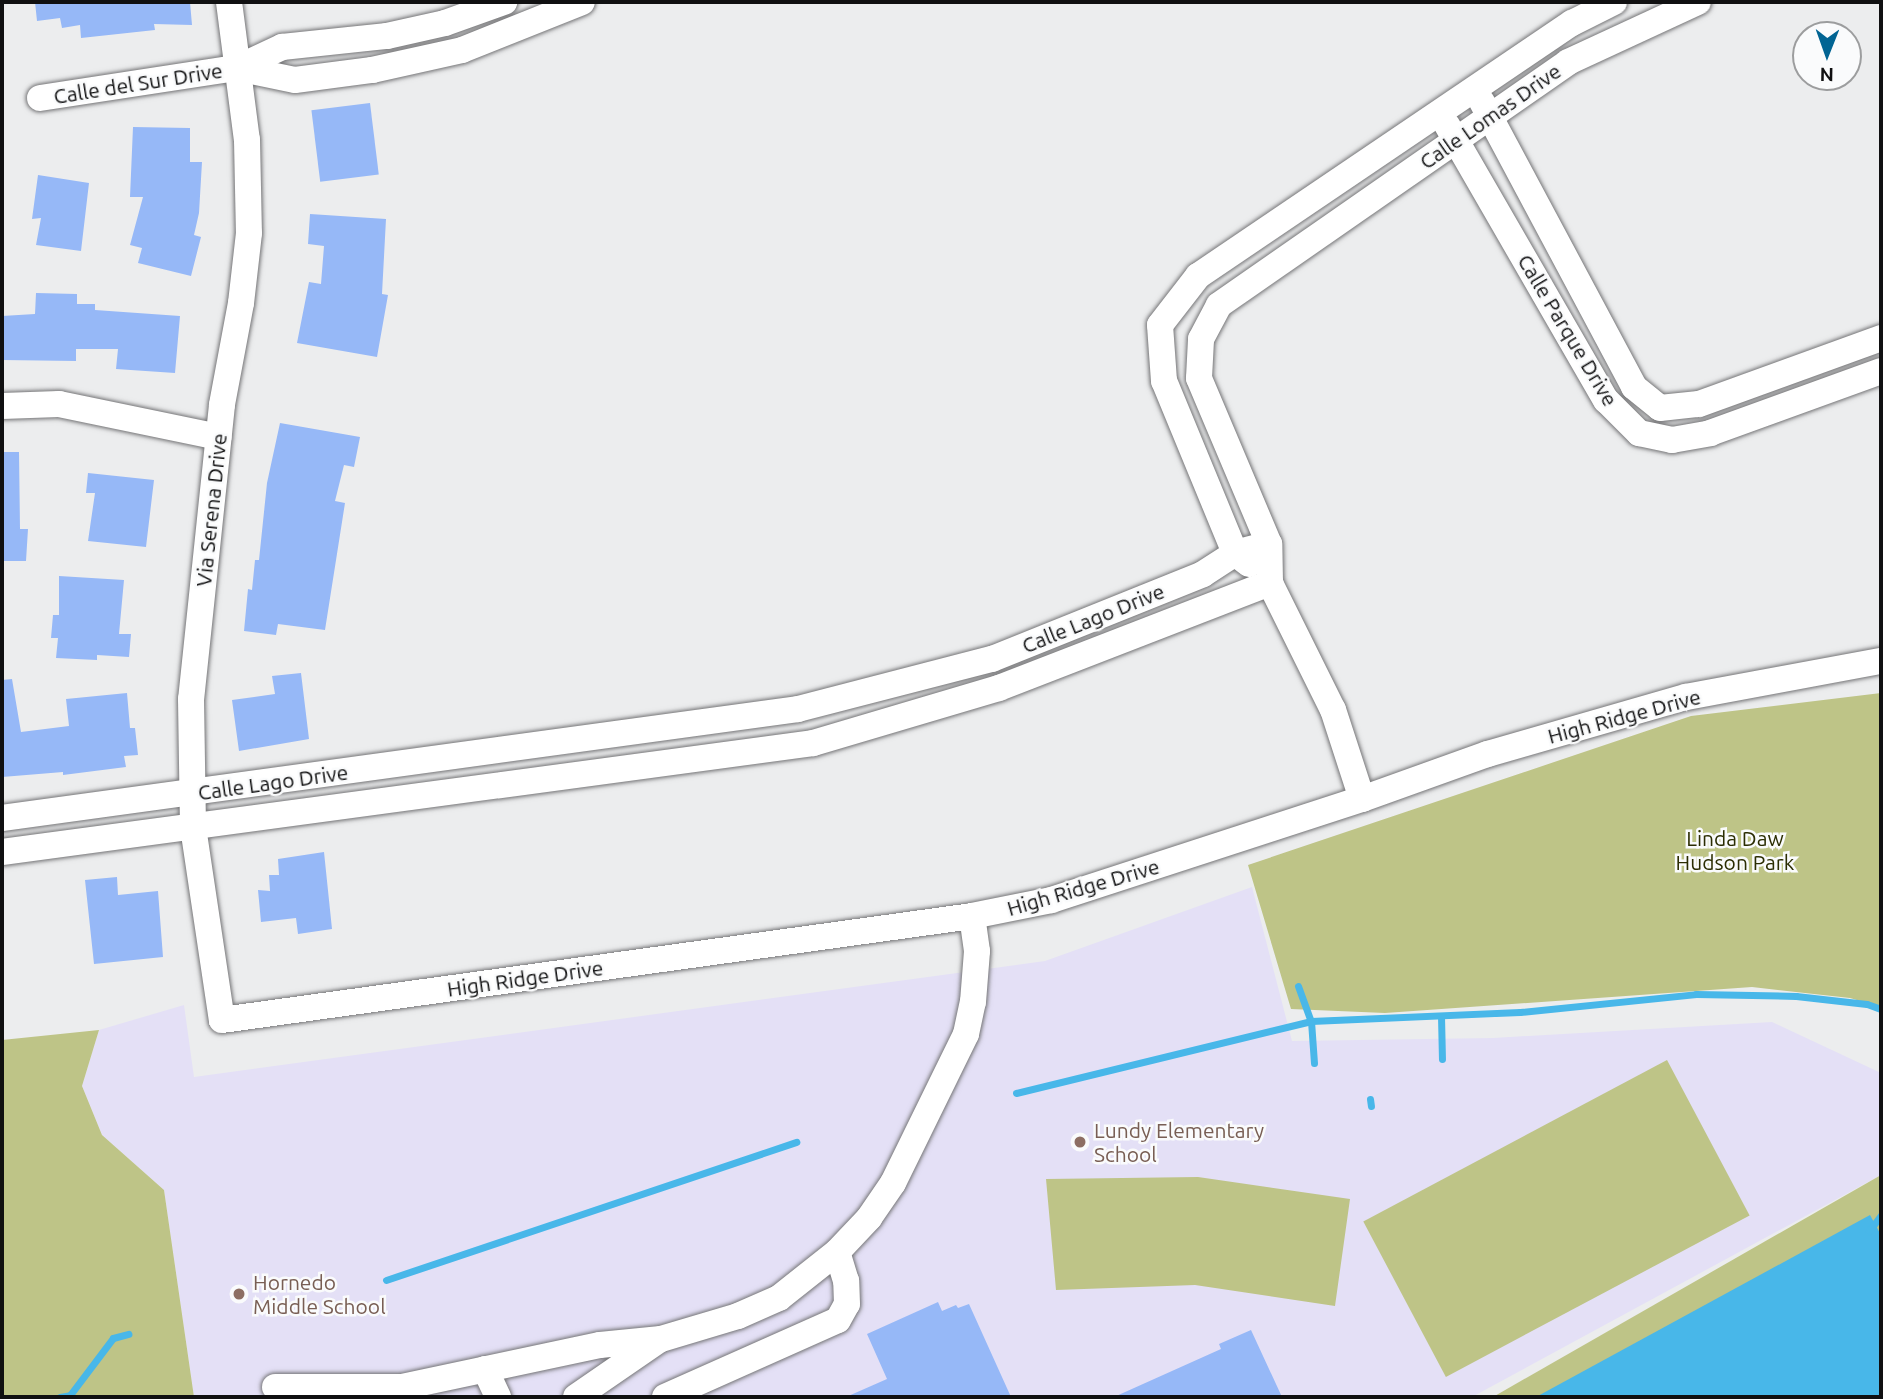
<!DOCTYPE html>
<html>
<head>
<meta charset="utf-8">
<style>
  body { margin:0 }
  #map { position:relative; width:1883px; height:1399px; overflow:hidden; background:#ecedee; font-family:Ubuntu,sans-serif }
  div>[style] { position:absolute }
  .education>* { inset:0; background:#e4e0f6 }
  .green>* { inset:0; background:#bec487; transform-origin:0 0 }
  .water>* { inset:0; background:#48b7e9 }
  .stream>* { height:7px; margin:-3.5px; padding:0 3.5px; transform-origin:3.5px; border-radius:3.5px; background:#48b7e9 }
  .building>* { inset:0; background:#96b8f7; transform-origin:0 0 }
  .roads { filter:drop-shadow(0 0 2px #757577) drop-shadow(0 0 2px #757577) }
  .minor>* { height:26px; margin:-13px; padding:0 13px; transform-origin:13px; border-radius:13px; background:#fff }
  .dots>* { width:19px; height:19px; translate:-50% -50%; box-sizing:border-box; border:4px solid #fafbfc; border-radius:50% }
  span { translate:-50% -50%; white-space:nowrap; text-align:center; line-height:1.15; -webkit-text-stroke:5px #fafbfc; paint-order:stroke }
  .street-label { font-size:21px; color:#101011 }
  .park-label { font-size:21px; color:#2b2d02 }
  .education-label { font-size:21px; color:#785e54 }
  .left { translate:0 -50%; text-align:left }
  .frame { position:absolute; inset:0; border:4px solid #101011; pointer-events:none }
  .north { position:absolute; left:1792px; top:21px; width:70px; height:70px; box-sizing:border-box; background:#fafbfc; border:2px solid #9c9d9e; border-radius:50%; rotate:181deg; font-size:19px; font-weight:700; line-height:28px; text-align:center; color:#101011 }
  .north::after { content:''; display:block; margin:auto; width:24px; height:32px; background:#016493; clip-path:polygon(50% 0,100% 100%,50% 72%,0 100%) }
</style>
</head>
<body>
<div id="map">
  <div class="education">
    <i style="clip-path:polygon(1252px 887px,1292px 1041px,1493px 1038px,1772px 1022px,1881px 1073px,1881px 1175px,1472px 1397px,194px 1397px,164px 1190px,102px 1135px,82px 1086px,99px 1030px,184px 1005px,194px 1077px,1045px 961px)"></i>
  </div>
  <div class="green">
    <i style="clip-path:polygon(1881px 693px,1881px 1007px,1850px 998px,1752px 987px,1385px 1013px,1291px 1009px,1248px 865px,1691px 716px)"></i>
    <i style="clip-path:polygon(99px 1030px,82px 1086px,102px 1135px,164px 1190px,194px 1397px,2px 1397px,2px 1040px)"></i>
    <i style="left:1667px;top:1060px;width:176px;height:344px;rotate:62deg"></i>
    <i style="clip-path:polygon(1881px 1175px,1881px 1397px,1493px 1397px)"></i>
    <i style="clip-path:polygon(1198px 1177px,1350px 1199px,1335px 1306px,1195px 1285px,1056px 1290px,1046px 1179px)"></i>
  </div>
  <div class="water">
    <i style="clip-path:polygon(1870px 1215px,1881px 1235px,1880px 1397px,1536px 1397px)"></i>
  </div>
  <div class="stream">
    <i style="left:1298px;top:986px;width:37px;rotate:70deg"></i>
    <i style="left:1311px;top:1021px;width:42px;rotate:85.9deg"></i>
    <i style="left:1441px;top:1016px;width:43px;rotate:88.7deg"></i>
    <i style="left:1016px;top:1093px;width:304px;rotate:-13.7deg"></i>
    <i style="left:1311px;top:1021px;width:209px;rotate:-2.5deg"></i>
    <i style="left:1520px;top:1012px;width:177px;rotate:-5.8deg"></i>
    <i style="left:1696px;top:994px;width:100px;rotate:1.1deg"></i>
    <i style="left:1796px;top:996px;width:71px;rotate:6.4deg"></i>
    <i style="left:1867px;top:1004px;width:15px;rotate:20deg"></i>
    <i style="left:1370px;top:1099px;width:7px;rotate:82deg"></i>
    <i style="left:1869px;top:1231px;width:20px;rotate:-53deg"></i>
    <i style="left:386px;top:1280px;width:433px;rotate:-18.6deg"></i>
    <i style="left:60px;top:1397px;width:10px;rotate:-11deg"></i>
    <i style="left:70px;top:1395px;width:71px;rotate:-53deg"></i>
    <i style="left:113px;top:1338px;width:16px;rotate:-15deg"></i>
  </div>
  <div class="building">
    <i style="clip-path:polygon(35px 2px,190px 2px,192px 25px,154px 24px,155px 30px,81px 38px,80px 25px,62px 28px,60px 18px,37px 21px)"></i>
    <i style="left:370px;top:103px;width:72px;height:59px;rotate:83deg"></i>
    <i style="clip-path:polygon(133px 127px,190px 128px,190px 162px,202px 162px,199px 213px,194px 235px,201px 237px,191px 276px,138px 263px,142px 248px,130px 245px,143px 197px,130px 197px)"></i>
    <i style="clip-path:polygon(38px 175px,89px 183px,81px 251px,36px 245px,41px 218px,32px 219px)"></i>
    <i style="clip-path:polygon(310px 214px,386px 219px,382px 294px,388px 295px,377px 357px,297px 343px,309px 282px,321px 284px,324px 246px,308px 244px)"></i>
    <i style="clip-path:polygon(36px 293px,77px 294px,77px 304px,95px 304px,95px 310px,180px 316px,175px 373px,116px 369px,118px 349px,76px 349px,76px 361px,2px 360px,2px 316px,35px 314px)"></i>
    <i style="clip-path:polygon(280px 423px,360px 437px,354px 467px,344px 465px,335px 501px,345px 503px,325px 630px,278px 624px,276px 635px,244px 631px,248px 589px,252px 590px,255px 560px,259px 560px,267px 483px)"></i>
    <i style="clip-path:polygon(2px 452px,19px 452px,20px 529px,28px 529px,26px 561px,4px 561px)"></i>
    <i style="clip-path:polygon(88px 473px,154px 480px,146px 547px,88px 541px,95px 493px,86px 493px)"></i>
    <i style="clip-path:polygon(59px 576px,124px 580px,119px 634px,131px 634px,129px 657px,97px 655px,97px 660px,56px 658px,58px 638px,51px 638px,53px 615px,59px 615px)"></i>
    <i style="clip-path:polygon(301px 673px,309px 739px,239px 751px,232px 700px,275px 694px,272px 676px)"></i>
    <i style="clip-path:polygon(12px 679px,21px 732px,69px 726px,66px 699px,127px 693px,130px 728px,135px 728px,138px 755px,124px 756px,126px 767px,63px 775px,63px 772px,2px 777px,2px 680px)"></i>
    <i style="clip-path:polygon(324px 852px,332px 929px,298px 934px,296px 918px,261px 922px,258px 890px,270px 891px,269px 875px,279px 875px,278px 859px)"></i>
    <i style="clip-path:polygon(117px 877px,118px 895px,158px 891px,163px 957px,94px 964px,85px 880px)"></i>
    <i style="clip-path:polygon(938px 1302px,942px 1311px,956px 1305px,958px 1308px,969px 1304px,1011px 1397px,846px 1397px,887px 1379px,867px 1334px)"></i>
    <i style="clip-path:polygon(1251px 1330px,1282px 1397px,1114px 1397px,1221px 1349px,1219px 1344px)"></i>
  </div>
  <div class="roads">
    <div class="minor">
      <i style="left:229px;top:2px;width:139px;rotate:82.6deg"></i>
      <i style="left:247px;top:140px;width:93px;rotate:88.8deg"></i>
      <i style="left:249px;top:233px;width:70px;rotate:96.5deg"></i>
      <i style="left:241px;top:303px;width:104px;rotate:100.6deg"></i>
      <i style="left:222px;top:405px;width:296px;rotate:96deg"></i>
      <i style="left:191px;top:699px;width:128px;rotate:89.1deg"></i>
      <i style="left:193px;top:827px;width:195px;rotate:81.5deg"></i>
      <i style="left:222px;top:1020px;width:757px;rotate:-7.89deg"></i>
      <i style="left:972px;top:916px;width:81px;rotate:-11.4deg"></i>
      <i style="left:1051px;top:900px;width:327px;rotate:-18deg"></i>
      <i style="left:1362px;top:799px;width:134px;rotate:-19.7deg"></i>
      <i style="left:1488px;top:754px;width:206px;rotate:-16.1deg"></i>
      <i style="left:1686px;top:697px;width:198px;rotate:-10.5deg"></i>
      <i style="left:237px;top:68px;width:59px;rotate:11.7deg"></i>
      <i style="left:295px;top:80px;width:78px;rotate:-7.4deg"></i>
      <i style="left:372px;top:70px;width:92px;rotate:-12.5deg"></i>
      <i style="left:462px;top:50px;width:129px;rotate:-21.8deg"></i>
      <i style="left:40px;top:98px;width:199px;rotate:-8.7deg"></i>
      <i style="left:237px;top:68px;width:50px;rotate:-25deg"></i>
      <i style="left:282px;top:47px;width:106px;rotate:-6deg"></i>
      <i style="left:387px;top:36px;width:59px;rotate:-12.6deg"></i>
      <i style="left:445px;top:23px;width:63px;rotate:-19.6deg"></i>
      <i style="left:1482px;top:102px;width:323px;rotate:61.9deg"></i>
      <i style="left:1634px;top:387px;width:33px;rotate:39deg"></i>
      <i style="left:1660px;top:408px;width:39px;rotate:-6deg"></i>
      <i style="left:1699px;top:404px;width:194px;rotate:-19.9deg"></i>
      <i style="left:1447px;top:125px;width:318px;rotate:60deg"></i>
      <i style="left:1606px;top:400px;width:47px;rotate:45deg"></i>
      <i style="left:1639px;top:433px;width:34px;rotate:12deg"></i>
      <i style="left:1672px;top:440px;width:39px;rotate:-10deg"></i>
      <i style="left:1710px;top:433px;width:182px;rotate:-19.9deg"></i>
      <i style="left:2px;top:406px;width:57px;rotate:-2deg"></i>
      <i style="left:59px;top:404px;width:163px;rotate:11.7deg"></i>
      <i style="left:1249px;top:564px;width:18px;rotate:-142deg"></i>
      <i style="left:1235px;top:553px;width:186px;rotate:-112.4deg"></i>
      <i style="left:1164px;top:381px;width:56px;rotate:-94.1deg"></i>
      <i style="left:1160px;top:325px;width:62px;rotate:-52.2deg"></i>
      <i style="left:1198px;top:276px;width:452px;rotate:-34.1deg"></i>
      <i style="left:1572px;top:23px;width:47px;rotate:-26.6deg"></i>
      <i style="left:1362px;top:799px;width:94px;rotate:-108deg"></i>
      <i style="left:1333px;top:710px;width:142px;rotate:-116.4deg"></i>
      <i style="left:1270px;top:583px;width:39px;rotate:-91deg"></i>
      <i style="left:1269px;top:544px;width:180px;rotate:-112.9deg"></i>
      <i style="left:1199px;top:378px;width:39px;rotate:-87deg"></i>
      <i style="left:1201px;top:339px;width:38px;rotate:-62deg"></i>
      <i style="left:1219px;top:305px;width:425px;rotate:-34.8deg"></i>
      <i style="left:1568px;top:62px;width:143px;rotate:-24.8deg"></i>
      <i style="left:2px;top:818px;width:803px;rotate:-7.8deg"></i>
      <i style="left:798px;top:709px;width:200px;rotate:-14.5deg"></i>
      <i style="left:992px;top:659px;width:227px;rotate:-21.9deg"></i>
      <i style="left:1203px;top:574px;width:38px;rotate:-33deg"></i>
      <i style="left:1235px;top:553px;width:35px;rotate:-15deg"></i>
      <i style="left:2px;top:852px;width:818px;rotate:-7.65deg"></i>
      <i style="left:813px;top:743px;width:194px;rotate:-16.5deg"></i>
      <i style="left:999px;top:688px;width:291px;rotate:-21.2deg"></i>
      <i style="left:485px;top:1369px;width:31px;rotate:65deg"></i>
      <i style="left:275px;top:1387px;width:127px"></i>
      <i style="left:402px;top:1387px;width:202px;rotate:-12deg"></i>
      <i style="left:600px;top:1345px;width:61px;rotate:-5.6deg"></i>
      <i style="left:661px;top:1339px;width:80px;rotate:-16.6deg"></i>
      <i style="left:738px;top:1316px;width:45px;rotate:-23.7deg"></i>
      <i style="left:779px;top:1298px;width:74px;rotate:-38.4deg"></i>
      <i style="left:837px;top:1252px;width:47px;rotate:-46.7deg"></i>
      <i style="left:869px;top:1218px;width:42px;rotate:-55.6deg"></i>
      <i style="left:893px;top:1183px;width:166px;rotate:-63.9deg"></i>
      <i style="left:966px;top:1034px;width:33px;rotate:-78deg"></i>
      <i style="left:973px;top:1002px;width:51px;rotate:-85.5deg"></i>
      <i style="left:977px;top:951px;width:35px;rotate:-98deg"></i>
      <i style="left:576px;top:1397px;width:101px;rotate:-34.5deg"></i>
      <i style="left:665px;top:1397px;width:189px;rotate:-24deg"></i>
      <i style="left:838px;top:1320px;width:18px;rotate:-61deg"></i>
      <i style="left:847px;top:1304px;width:23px;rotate:-92deg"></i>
      <i style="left:846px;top:1281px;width:30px;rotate:-107deg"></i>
    </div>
  </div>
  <div class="dots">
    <i style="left:1080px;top:1142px;background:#8d6e63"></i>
    <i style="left:239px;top:1294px;background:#8d6e63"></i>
  </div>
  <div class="street-label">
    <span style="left:138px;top:83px;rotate:-9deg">Calle del Sur Drive</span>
    <span style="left:1490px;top:116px;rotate:-35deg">Calle Lomas Drive</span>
    <span style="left:1568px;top:330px;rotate:59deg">Calle Parque Drive</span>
    <span style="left:211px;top:510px;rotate:-84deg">Via Serena Drive</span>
    <span style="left:1093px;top:618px;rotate:-22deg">Calle Lago Drive</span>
    <span style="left:1624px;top:716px;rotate:-15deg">High Ridge Drive</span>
    <span style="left:273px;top:782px;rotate:-8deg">Calle Lago Drive</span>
    <span style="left:1083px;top:887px;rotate:-16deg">High Ridge Drive</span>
    <span style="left:525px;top:978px;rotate:-8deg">High Ridge Drive</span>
  </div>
  <div class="park-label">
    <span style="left:1735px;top:850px">Linda Daw<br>Hudson Park</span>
  </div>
  <div class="education-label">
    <span class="left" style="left:1094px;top:1142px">Lundy Elementary<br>School</span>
    <span class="left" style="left:253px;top:1294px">Hornedo<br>Middle School</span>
  </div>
  <div class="frame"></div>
  <div class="north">N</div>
</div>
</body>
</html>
